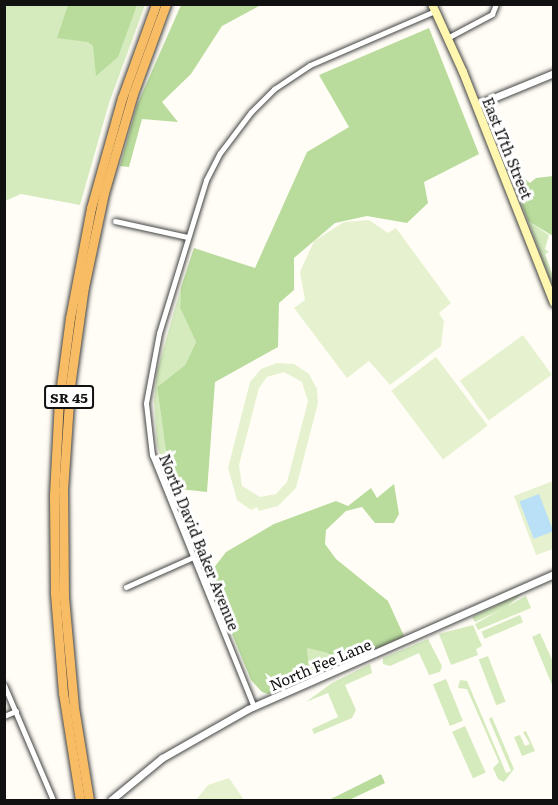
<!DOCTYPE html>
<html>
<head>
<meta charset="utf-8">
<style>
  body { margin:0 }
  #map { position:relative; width:558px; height:805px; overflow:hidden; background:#fffdf5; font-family:Literata,serif }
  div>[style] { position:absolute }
  .green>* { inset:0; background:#d5ebbd; transform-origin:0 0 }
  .forest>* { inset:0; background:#b9dc9c }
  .pitch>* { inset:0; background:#e6f2cf; transform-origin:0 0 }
  .water>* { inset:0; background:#b9e0f7; transform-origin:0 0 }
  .roads { filter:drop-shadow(0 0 2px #444) drop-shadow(0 0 2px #444) }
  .minor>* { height:5px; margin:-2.5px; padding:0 2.5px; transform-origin:2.5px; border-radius:2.5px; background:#fff }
  .tertiary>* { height:7px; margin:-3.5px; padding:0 3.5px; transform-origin:3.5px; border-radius:3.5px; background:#fff }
  .secondary>* { height:8px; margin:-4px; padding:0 4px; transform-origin:4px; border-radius:4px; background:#fff6b0 }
  .trunk>* { height:9px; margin:-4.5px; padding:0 4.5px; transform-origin:4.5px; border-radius:4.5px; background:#f7bc64 }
  span { translate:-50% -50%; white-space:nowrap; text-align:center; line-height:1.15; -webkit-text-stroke:6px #fff; paint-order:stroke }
  .shield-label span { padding:2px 4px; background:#fff; border:2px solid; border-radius:4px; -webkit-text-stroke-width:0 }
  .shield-label { font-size:14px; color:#111; font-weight:700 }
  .street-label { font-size:15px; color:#111 }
  .frame { position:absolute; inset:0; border:6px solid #111; pointer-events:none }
</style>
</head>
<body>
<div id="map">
  <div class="green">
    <i style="clip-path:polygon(5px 5px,145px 5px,109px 103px,80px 205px,21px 194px,5px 201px)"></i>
    <i style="clip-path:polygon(528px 221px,549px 235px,545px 249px,549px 252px,545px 254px,553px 276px,553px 288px)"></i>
    <i style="clip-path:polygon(181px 287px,180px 308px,196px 342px,185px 365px,157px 387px,171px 488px,157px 445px,154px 401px,157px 371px)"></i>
    <i style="clip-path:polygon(524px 592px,507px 607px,475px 622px,472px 617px)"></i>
    <i style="clip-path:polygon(526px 596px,531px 608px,478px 630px,475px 624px)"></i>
    <i style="left:520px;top:615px;width:8px;height:42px;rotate:67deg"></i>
    <i style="clip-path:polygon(473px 625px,482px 646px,476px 649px,478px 655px,451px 665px,439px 634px)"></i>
    <i style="clip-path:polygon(540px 633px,553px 662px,553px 687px,532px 637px)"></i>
    <i style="clip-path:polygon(428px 639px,442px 666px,440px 672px,429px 675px,419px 653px,390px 666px,383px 664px,383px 658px)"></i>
    <i style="clip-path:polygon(307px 648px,327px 653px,339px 664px,310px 677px)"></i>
    <i style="left:488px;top:656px;width:49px;height:10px;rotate:69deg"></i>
    <i style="clip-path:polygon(370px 664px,372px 673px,345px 685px,356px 710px,352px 718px,314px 734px,312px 729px,338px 717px,328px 693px,306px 702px,332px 683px)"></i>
    <i style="left:446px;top:679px;width:45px;height:14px;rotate:68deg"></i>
    <i style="clip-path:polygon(460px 680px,467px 681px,506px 773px,511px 771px,489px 719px,492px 717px,514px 769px,504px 782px,498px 779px,493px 768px,499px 762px,467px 689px,458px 688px)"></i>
    <i style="left:465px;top:726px;width:51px;height:14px;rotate:66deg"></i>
    <i style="clip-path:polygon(526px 731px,535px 751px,522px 756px,514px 737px,520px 735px,525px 746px,530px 744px,523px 732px)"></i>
  </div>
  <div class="forest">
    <i style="clip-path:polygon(68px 5px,137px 5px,118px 57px,96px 76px,93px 46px,88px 42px,57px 38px)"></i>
    <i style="clip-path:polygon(181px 5px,261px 5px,222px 26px,191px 74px,162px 102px,178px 122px,142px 119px,129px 167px,120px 166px,137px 105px)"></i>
    <i style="clip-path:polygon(429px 28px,479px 154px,424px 182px,428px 203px,407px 223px,367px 216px,335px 223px,294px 258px,294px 290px,279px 303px,278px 347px,215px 382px,207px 492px,171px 488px,157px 387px,185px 365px,196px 342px,180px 308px,181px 287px,194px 248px,255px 268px,307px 152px,349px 127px,319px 75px)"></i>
    <i style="clip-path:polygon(515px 171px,530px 183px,536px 178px,553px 176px,553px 236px,528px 221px,511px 176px)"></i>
    <i style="clip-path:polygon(394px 484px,399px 514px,394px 523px,375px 523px,362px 507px,346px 511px,326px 530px,325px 544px,336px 559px,388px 601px,404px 636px,339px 666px,339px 661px,327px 653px,307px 648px,310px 677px,268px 694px,262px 692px,251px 680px,206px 571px,213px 569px,226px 552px,274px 524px,336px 501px,348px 506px,371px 488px,377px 498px)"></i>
    <i style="clip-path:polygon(381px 774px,385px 783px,349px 800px,329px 800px)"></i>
  </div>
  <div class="pitch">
    <i style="clip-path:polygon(369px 220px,388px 233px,396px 228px,451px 303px,439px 313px,444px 321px,441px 346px,390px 385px,369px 361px,347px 378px,294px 308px,305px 300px,300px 272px,314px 241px,344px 222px)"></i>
    <i style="left:523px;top:335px;width:49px;height:78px;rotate:54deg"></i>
    <i style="left:436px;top:357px;width:86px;height:56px;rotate:53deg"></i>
    <i style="clip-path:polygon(evenodd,277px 363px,294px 364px,309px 374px,317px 389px,318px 403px,296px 488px,278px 506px,259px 511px,257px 507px,251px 510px,237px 500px,228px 468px,250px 382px,261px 369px,277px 363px,284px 372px,302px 382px,308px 401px,287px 482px,276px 494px,260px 497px,242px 486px,239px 465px,259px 388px,267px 377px,284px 372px)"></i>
    <i style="clip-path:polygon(553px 481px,553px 549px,536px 555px,514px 496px)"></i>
    <i style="clip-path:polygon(229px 778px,244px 800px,196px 800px,208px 785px)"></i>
  </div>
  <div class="water">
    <i style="left:539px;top:494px;width:40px;height:21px;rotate:69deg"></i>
  </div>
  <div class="roads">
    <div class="minor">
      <i style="left:449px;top:37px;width:49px;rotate:-28.1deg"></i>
      <i style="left:492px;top:14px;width:11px;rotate:-68deg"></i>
      <i style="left:115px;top:221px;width:74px;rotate:12.5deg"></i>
      <i style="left:126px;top:587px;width:73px;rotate:-24.1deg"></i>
      <i style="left:4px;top:685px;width:125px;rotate:66.9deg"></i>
      <i style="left:254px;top:707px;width:272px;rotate:-112deg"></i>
      <i style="left:152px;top:455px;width:52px;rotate:-96.6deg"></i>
      <i style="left:146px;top:403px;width:71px;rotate:-79.5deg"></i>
      <i style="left:159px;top:333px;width:160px;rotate:-72.9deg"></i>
      <i style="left:206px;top:180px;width:30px;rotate:-63deg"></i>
      <i style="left:220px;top:153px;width:51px;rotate:-52.9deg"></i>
      <i style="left:251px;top:112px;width:33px;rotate:-45deg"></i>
      <i style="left:274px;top:89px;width:43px;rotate:-33.7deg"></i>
      <i style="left:310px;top:65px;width:136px;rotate:-23.4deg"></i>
      <i style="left:4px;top:716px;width:13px;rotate:-23deg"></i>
    </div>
    <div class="tertiary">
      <i style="left:476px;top:105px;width:84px;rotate:-22.3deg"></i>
      <i style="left:111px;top:800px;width:66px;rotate:-39.5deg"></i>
      <i style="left:162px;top:758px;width:99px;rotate:-29.7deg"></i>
      <i style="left:248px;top:709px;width:334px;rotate:-23.8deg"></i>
    </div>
    <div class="secondary">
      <i style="left:432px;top:4px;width:75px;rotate:65.5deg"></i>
      <i style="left:463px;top:72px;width:248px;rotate:68.5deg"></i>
    </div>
    <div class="trunk">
      <i style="left:80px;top:800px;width:108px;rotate:-99deg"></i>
      <i style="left:63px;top:693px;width:100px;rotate:-94.6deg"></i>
      <i style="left:55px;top:593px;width:98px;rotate:-90.6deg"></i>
      <i style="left:54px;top:495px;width:94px;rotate:-87deg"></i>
      <i style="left:59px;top:401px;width:84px;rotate:-82.5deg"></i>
      <i style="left:70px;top:318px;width:112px;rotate:-79.2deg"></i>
      <i style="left:91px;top:208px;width:114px;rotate:-74.3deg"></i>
      <i style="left:122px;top:98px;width:100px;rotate:-70.1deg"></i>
      <i style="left:89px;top:800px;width:94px;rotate:-99.2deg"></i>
      <i style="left:74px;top:707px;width:109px;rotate:-95.2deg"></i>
      <i style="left:64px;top:598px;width:108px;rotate:-90.5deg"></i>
      <i style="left:63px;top:490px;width:104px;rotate:-86.1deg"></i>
      <i style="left:70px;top:386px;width:100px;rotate:-82deg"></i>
      <i style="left:84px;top:287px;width:96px;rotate:-78deg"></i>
      <i style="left:104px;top:193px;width:103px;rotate:-73.7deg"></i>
      <i style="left:133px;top:94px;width:96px;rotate:-69.9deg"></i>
    </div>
  </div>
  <div class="shield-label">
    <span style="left:69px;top:397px">SR 45</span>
  </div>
  <div class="street-label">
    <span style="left:508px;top:148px;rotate:68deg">East 17th Street</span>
    <span style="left:200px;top:542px;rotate:68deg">North David Baker Avenue</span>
    <span style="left:320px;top:664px;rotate:-23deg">North Fee Lane</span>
  </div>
  <div class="frame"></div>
</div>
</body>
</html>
